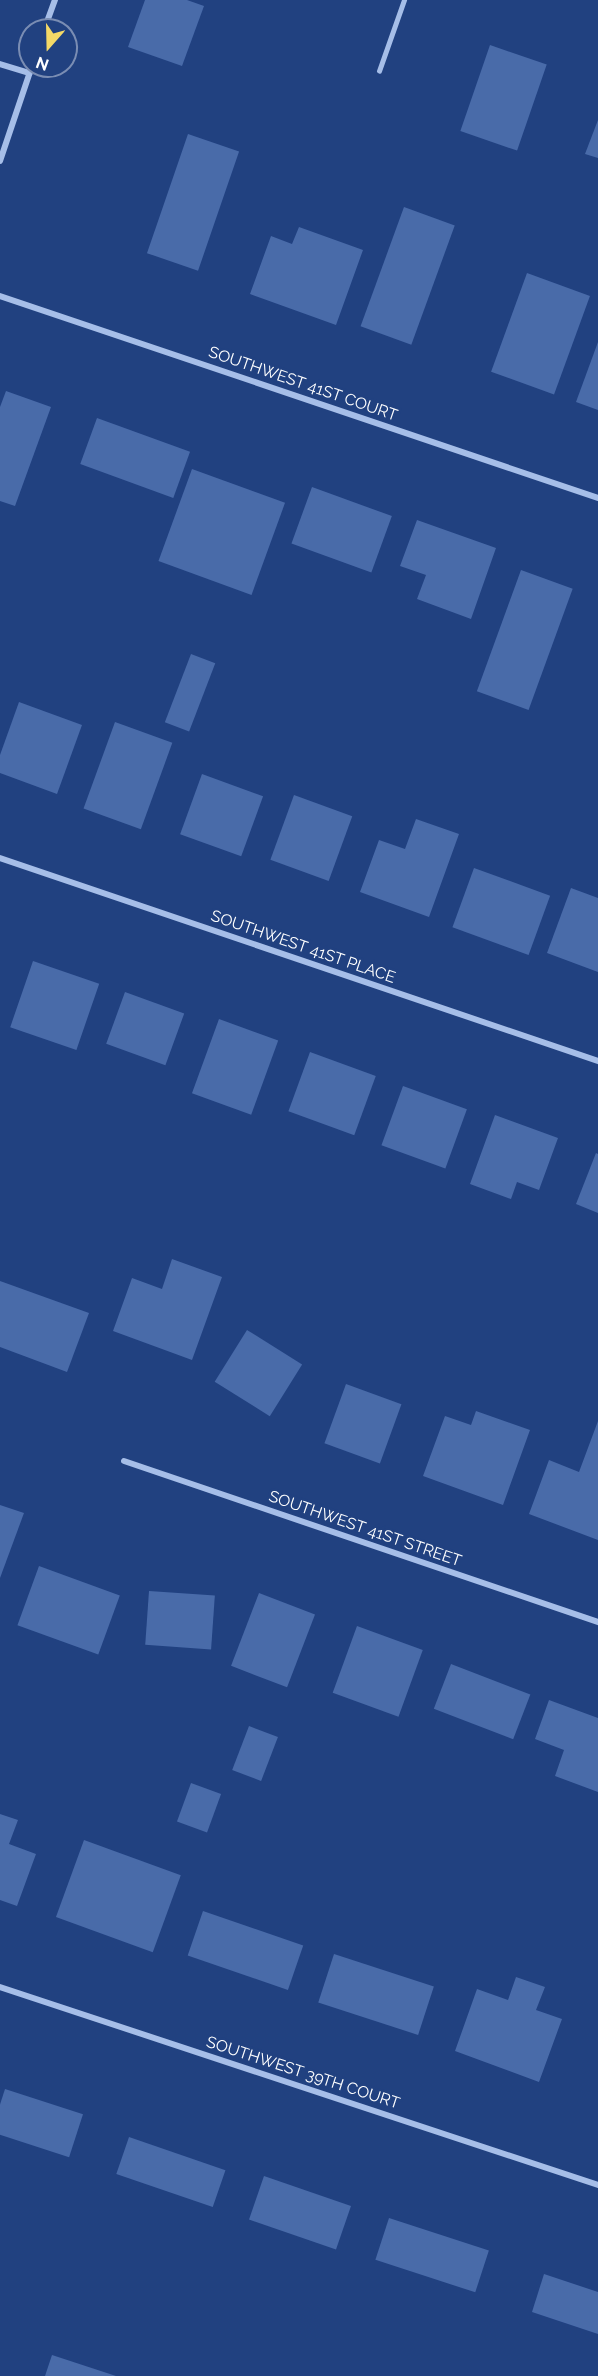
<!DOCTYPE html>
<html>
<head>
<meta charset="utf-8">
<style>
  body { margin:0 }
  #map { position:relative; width:598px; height:2376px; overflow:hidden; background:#214180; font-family:Raleway,sans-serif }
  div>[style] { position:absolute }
  .building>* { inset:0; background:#496ba9; transform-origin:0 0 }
  .service>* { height:4.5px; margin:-2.25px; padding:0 2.25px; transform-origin:2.25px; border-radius:2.25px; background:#a6bee8 }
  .minor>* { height:6px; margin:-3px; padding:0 3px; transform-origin:3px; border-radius:3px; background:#a6bee8 }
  span { translate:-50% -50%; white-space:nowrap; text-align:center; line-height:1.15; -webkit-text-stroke:5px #214180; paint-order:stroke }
  .street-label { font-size:16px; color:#fff }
  .north { position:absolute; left:18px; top:18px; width:60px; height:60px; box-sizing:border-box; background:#214180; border:2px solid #7a8db3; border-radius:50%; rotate:200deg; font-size:16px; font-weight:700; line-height:24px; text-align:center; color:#fff }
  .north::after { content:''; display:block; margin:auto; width:21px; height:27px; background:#f4d967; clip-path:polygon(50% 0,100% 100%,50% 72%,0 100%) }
</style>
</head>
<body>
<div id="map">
  <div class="building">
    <i style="clip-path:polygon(145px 0,187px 0,204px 6px,182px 66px,128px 47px)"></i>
    <i style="left:490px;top:45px;width:60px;height:91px;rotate:19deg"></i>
    <i style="clip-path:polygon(598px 120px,598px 158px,585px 154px)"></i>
    <i style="left:188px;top:134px;width:54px;height:126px;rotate:19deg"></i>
    <i style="left:404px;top:207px;width:54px;height:127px;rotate:20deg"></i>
    <i style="clip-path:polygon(299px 227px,363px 250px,336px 325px,250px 294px,271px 236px,292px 244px)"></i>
    <i style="left:527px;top:273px;width:67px;height:105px;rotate:20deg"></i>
    <i style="clip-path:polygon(598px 342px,598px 410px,576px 402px)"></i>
    <i style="clip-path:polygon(6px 391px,51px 407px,15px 506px,0 501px,0 407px)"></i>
    <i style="left:97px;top:418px;width:99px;height:49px;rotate:20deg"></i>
    <i style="left:192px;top:469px;width:99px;height:98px;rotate:20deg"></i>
    <i style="left:312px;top:487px;width:85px;height:60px;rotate:20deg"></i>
    <i style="clip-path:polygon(417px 520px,496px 548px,471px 619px,417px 599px,426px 575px,400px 566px)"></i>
    <i style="left:521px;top:570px;width:55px;height:129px;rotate:20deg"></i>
    <i style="left:191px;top:654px;width:26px;height:73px;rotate:21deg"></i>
    <i style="clip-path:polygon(19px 702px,82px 725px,57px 794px,0 773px,0 755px)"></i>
    <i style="left:115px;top:722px;width:61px;height:92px;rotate:20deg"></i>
    <i style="left:202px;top:774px;width:65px;height:64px;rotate:20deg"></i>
    <i style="left:294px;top:795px;width:62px;height:69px;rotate:20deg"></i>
    <i style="clip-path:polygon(416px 819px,459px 834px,429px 917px,360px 892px,379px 840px,405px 849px)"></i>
    <i style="left:474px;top:868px;width:81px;height:63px;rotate:20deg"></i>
    <i style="clip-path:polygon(571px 888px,598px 898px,598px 972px,547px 953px)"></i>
    <i style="left:33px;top:961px;width:70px;height:70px;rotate:19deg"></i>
    <i style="left:125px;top:992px;width:63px;height:55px;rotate:20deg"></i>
    <i style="left:219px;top:1019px;width:63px;height:79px;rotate:20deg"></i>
    <i style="left:310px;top:1052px;width:70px;height:63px;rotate:20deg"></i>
    <i style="left:403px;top:1086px;width:68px;height:63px;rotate:20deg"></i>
    <i style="clip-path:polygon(495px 1115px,558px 1138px,539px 1190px,517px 1182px,511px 1199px,470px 1184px)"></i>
    <i style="clip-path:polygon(596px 1153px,598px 1154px,598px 1213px,576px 1204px)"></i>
    <i style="clip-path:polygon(172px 1259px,222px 1277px,192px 1360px,113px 1331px,132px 1278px,162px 1289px)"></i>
    <i style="clip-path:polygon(0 1281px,89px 1313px,67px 1372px,0 1347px)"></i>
    <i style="left:247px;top:1330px;width:65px;height:61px;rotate:32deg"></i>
    <i style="left:346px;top:1384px;width:59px;height:63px;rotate:20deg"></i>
    <i style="clip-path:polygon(476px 1411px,530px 1430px,503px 1505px,423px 1476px,445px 1416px,471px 1425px)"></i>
    <i style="clip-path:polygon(598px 1421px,598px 1540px,529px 1514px,549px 1460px,579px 1472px)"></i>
    <i style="clip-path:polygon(0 1505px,24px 1513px,0 1578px)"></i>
    <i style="left:39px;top:1566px;width:86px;height:63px;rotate:20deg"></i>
    <i style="left:149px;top:1591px;width:66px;height:54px;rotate:4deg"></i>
    <i style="left:259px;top:1593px;width:60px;height:78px;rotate:21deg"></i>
    <i style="left:357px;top:1626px;width:70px;height:71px;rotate:20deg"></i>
    <i style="left:451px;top:1664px;width:85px;height:48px;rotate:21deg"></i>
    <i style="clip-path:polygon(549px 1700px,598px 1718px,598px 1792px,555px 1776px,564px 1750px,535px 1739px)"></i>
    <i style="left:249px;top:1726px;width:31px;height:47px;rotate:21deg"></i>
    <i style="left:191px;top:1783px;width:32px;height:41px;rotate:20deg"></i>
    <i style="clip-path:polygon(0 1814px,18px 1820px,9px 1844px,36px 1854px,17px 1906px,0 1900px)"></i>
    <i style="left:84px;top:1840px;width:103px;height:82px;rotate:20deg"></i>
    <i style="left:203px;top:1911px;width:106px;height:47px;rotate:19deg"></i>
    <i style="left:334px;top:1954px;width:105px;height:51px;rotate:18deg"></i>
    <i style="clip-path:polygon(516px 1977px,545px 1987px,536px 2010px,562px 2019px,539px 2082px,455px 2051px,477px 1989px,508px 2000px)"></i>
    <i style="left:5px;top:2089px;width:82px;height:45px;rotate:18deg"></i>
    <i style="left:129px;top:2137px;width:102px;height:39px;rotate:19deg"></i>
    <i style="left:264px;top:2176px;width:92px;height:46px;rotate:19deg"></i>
    <i style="left:389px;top:2218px;width:105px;height:44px;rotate:18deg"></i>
    <i style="clip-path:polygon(544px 2274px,598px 2292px,598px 2334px,532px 2312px)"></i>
    <i style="clip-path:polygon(52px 2355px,116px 2376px,45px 2376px)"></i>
  </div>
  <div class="service">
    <i style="left:379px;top:71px;width:75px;rotate:-70.6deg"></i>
  </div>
  <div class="minor">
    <i style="left:44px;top:30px;width:32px;rotate:-70deg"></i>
    <i style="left:0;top:64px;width:31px;rotate:17deg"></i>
    <i style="left:0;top:161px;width:100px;rotate:-71.4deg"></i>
    <i style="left:0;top:296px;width:631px;rotate:18.66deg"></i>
    <i style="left:0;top:858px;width:632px;rotate:18.75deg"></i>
    <i style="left:124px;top:1461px;width:501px;rotate:18.76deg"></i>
    <i style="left:0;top:1987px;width:630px;rotate:18.32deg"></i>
  </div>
  <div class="street-label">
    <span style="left:303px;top:384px;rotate:19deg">SOUTHWEST 41ST COURT</span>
    <span style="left:303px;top:947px;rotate:19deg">SOUTHWEST 41ST PLACE</span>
    <span style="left:365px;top:1529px;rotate:19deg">SOUTHWEST 41ST STREET</span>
    <span style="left:303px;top:2073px;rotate:18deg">SOUTHWEST 39TH COURT</span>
  </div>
  <div class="north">N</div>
</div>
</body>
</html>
